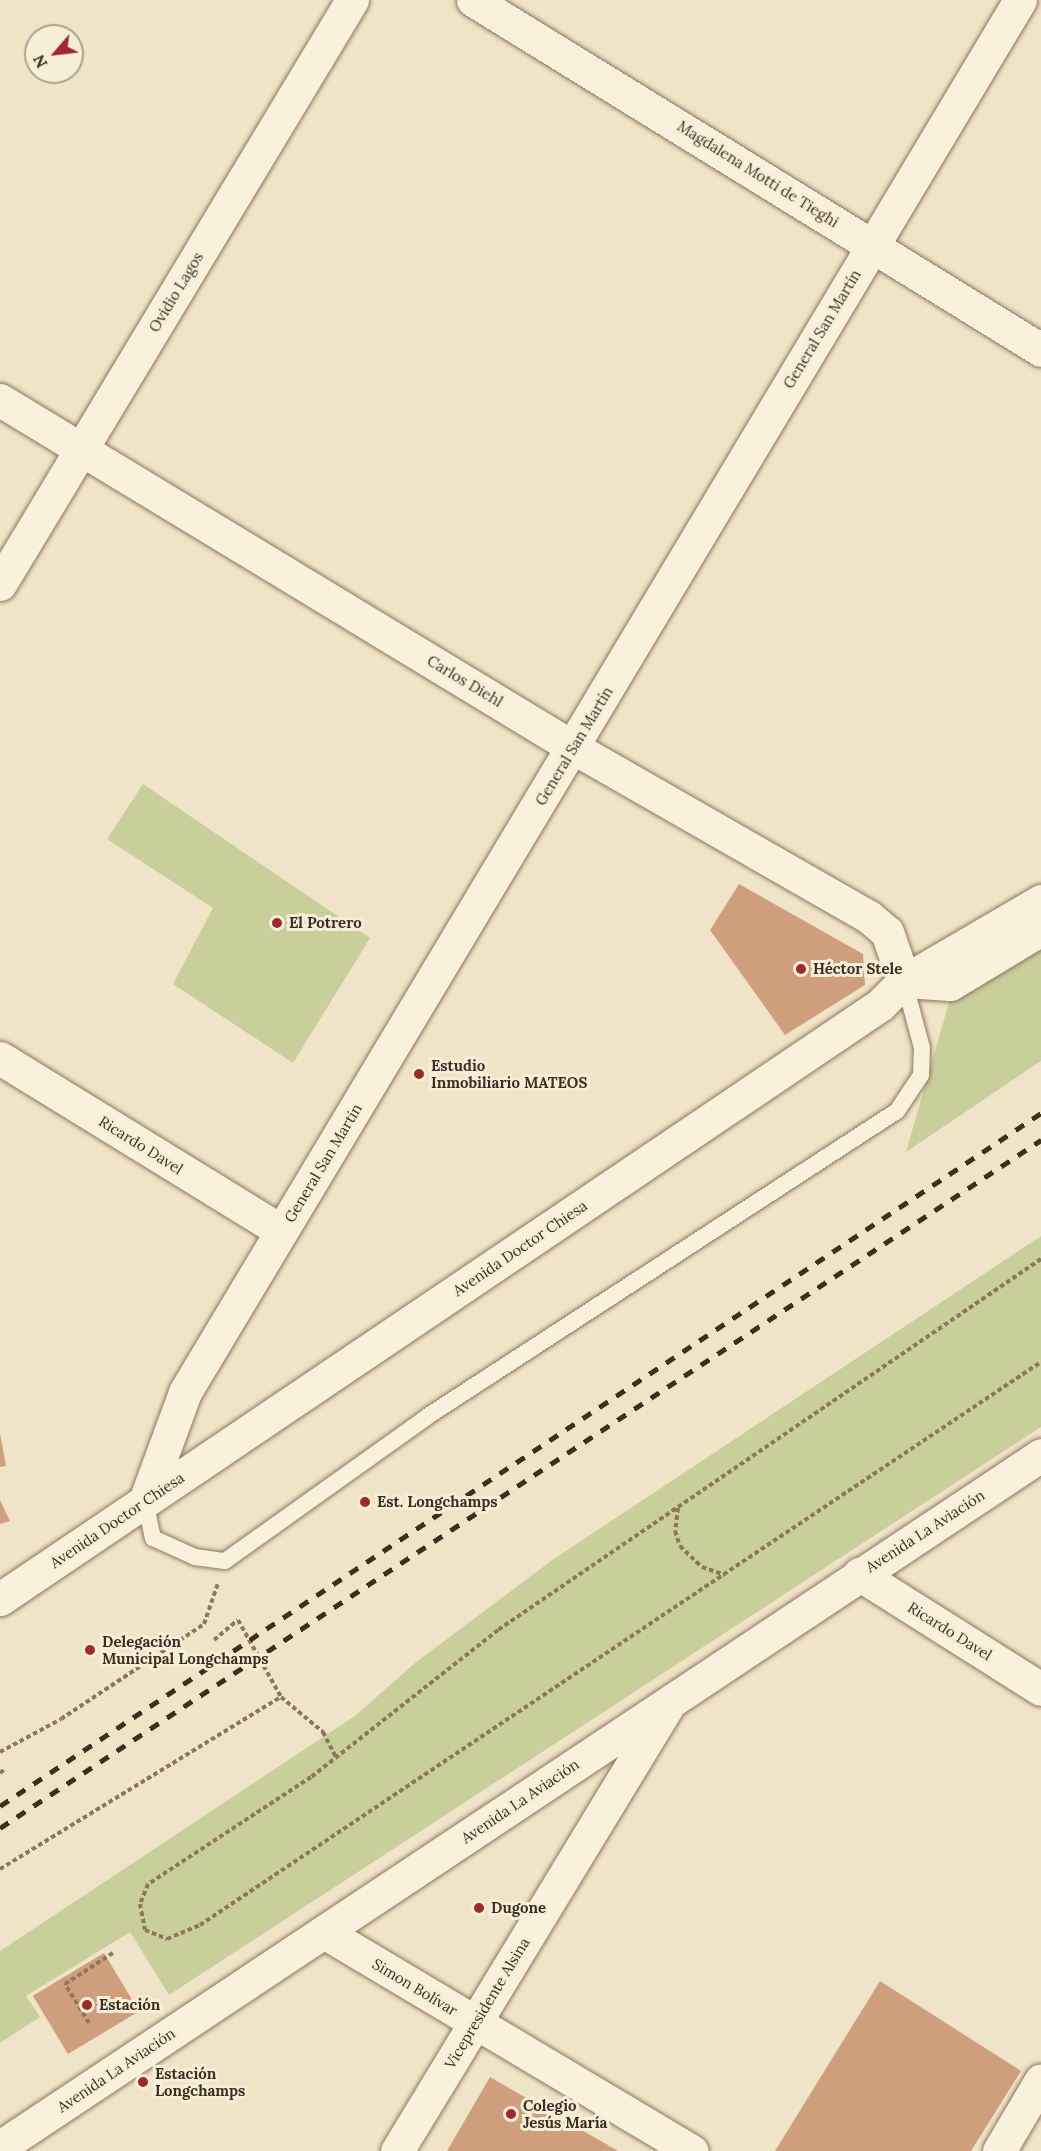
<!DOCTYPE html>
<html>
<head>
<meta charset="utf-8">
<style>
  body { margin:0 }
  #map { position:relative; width:1041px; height:2151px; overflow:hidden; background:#f0e4c8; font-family:Lora,serif }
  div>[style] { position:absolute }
  .green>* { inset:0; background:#c9cf9b }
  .building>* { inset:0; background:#cf9f7d; transform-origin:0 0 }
  .path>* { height:4px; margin-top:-2px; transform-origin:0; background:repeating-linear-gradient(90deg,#8d765c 0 4.5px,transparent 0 7.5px) }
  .roads { filter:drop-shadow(0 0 2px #8d765c) drop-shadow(0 0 2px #8d765c) }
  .lane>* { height:16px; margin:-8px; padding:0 8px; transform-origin:8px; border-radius:8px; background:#faf1dc }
  .street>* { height:33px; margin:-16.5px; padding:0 16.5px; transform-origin:16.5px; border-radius:16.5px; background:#faf1dc }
  .secondary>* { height:33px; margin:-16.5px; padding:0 16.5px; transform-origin:16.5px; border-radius:16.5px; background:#faf1dc }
  .rail>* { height:4.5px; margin-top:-2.25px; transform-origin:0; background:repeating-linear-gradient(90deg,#3d2e20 0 10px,transparent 0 20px) }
  .dots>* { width:16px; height:16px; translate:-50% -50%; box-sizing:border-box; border:3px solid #f7eed8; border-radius:50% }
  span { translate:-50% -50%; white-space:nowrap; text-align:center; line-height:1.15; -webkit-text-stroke:6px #f7eed8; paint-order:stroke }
  .street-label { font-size:15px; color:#3d2e20 }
  .poi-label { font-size:15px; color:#3d2e20; font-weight:700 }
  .left { translate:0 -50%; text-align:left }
  .north { position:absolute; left:24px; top:24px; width:60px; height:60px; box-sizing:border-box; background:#f7eed8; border:2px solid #ada18e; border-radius:50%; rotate:242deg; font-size:16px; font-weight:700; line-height:24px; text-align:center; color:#3d2e20 }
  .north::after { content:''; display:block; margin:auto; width:21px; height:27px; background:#9e2a2b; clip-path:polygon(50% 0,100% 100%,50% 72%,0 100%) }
</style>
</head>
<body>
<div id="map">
  <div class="green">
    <i style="clip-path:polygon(143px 784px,370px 938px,293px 1063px,173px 984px,213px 908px,107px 839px)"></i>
    <i style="clip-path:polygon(1041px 938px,1041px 1061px,906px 1152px,950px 999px)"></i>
    <i style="clip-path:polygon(1041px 1236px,1041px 1427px,169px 1995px,130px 1932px,26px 1996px,40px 2017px,0 2043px,0 1951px,355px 1716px,415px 1663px,551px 1561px)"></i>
  </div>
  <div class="building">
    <i style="clip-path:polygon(739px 884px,863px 954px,865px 985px,785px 1035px,710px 930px)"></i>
    <i style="clip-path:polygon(0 1433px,6px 1466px,0 1467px)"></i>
    <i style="clip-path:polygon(0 1500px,10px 1521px,0 1524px)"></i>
    <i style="left:104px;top:1953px;width:68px;height:83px;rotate:59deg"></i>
    <i style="clip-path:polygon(880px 1981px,1021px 2071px,971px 2151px,775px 2151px)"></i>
    <i style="clip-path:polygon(490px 2077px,618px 2151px,447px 2151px)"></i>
  </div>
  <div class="path">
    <i style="left:1041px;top:1259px;width:658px;rotate:145.66deg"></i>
    <i style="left:498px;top:1630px;width:238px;rotate:141.8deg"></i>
    <i style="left:311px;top:1777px;width:195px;rotate:146.7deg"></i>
    <i style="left:148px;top:1884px;width:22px;rotate:112deg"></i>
    <i style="left:140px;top:1904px;width:26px;rotate:79deg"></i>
    <i style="left:145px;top:1930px;width:24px;rotate:22deg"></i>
    <i style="left:167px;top:1939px;width:36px;rotate:-23deg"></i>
    <i style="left:200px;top:1925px;width:1012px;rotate:-33.8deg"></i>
    <i style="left:678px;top:1508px;width:23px;rotate:97deg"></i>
    <i style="left:675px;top:1531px;width:16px;rotate:72deg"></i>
    <i style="left:680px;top:1546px;width:30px;rotate:44deg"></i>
    <i style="left:702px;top:1567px;width:24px;rotate:19deg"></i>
    <i style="left:214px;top:1640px;width:31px;rotate:-40deg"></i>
    <i style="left:238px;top:1620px;width:88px;rotate:60.8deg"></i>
    <i style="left:281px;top:1697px;width:55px;rotate:39.8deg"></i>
    <i style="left:323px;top:1732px;width:28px;rotate:63deg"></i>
    <i style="left:0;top:1752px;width:69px;rotate:-28.4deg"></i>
    <i style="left:61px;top:1719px;width:172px;rotate:-33.6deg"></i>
    <i style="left:204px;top:1624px;width:43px;rotate:-71.1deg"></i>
    <i style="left:0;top:1773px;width:6px;rotate:-39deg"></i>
    <i style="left:0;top:1869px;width:329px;rotate:-31.5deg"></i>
    <i style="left:138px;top:1997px;width:15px;rotate:53deg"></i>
    <i style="left:89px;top:2023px;width:46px;rotate:-121.6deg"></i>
    <i style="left:65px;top:1984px;width:57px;rotate:-32.9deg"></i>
  </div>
  <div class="roads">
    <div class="lane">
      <i style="left:145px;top:1501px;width:38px;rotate:78deg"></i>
      <i style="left:153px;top:1538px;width:46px;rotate:24.3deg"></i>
      <i style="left:195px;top:1557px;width:30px;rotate:8deg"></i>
      <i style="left:225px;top:1561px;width:249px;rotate:-35.5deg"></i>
      <i style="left:428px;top:1416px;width:559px;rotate:-33.04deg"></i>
      <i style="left:897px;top:1111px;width:43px;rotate:-56.3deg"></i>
      <i style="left:921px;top:1075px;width:27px;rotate:-88deg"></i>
      <i style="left:922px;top:1048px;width:69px;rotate:-105deg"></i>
    </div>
    <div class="street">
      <i style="left:0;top:584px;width:682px;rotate:-58.92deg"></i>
      <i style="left:0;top:1058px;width:330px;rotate:31.6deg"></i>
      <i style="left:859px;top:1574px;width:215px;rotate:32.3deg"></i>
      <i style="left:324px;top:1932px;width:428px;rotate:30.8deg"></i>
      <i style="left:397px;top:2151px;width:525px;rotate:-58.7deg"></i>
    </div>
    <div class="secondary">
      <i style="left:473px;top:0;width:667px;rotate:31.64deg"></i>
      <i style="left:0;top:400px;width:671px;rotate:31.23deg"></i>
      <i style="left:574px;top:748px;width:340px;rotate:29.8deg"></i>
      <i style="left:869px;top:917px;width:23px;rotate:40deg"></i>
      <i style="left:887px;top:932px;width:52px;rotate:70.9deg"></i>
      <i style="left:904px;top:981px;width:46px;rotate:3.7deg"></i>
      <i style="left:950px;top:984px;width:106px;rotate:-31.1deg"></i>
      <i style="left:145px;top:1501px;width:116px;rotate:-69.8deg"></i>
      <i style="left:185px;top:1392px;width:1623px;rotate:-59.04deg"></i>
      <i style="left:0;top:1599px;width:1062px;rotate:-34.02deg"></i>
      <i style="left:880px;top:1005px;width:34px;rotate:-45deg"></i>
      <i style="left:904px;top:981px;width:159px;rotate:-30.3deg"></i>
      <i style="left:0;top:2147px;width:1250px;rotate:-33.61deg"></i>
      <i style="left:999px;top:2151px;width:82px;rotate:-59.4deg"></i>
    </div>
  </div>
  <div class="rail">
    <i style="left:0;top:1806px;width:1251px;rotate:-33.65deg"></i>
    <i style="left:0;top:1828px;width:1248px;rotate:-33.46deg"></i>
  </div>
  <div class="dots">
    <i style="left:277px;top:923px;background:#9e2a2b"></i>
    <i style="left:801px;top:969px;background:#9e2a2b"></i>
    <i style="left:419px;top:1074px;background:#9e2a2b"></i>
    <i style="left:365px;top:1502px;background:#9e2a2b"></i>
    <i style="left:90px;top:1650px;background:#9e2a2b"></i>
    <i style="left:479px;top:1908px;background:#9e2a2b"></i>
    <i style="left:87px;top:2005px;background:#9e2a2b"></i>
    <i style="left:143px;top:2082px;background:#9e2a2b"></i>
    <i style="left:511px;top:2114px;background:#9e2a2b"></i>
  </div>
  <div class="street-label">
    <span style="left:758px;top:174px;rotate:32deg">Magdalena Motti de Tieghi</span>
    <span style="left:176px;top:292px;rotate:-59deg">Ovidio Lagos</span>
    <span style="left:822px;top:329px;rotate:-59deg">General San Martín</span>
    <span style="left:465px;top:681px;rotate:31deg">Carlos Diehl</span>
    <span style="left:574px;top:746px;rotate:-59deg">General San Martín</span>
    <span style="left:141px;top:1145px;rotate:32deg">Ricardo Davel</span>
    <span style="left:323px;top:1163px;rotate:-59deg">General San Martín</span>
    <span style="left:520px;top:1248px;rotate:-34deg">Avenida Doctor Chiesa</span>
    <span style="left:117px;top:1520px;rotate:-34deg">Avenida Doctor Chiesa</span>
    <span style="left:925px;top:1531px;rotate:-33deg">Avenida La Aviación</span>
    <span style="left:950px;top:1631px;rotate:32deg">Ricardo Davel</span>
    <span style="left:520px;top:1801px;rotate:-34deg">Avenida La Aviación</span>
    <span style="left:415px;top:1987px;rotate:31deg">Simon Bolívar</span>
    <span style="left:487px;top:2003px;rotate:-59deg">Vicepresidente Alsina</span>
    <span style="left:116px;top:2070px;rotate:-34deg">Avenida La Aviación</span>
  </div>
  <div class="poi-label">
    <span class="left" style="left:289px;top:923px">El Potrero</span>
    <span class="left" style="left:813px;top:969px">Héctor Stele</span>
    <span class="left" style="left:431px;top:1074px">Estudio<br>Inmobiliario MATEOS</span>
    <span class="left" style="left:377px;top:1502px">Est. Longchamps</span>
    <span class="left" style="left:102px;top:1650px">Delegación<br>Municipal Longchamps</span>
    <span class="left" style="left:491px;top:1908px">Dugone</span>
    <span class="left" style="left:99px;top:2005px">Estación</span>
    <span class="left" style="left:155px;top:2082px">Estación<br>Longchamps</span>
    <span class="left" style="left:523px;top:2114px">Colegio<br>Jesús María</span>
  </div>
  <div class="north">N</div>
</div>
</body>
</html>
